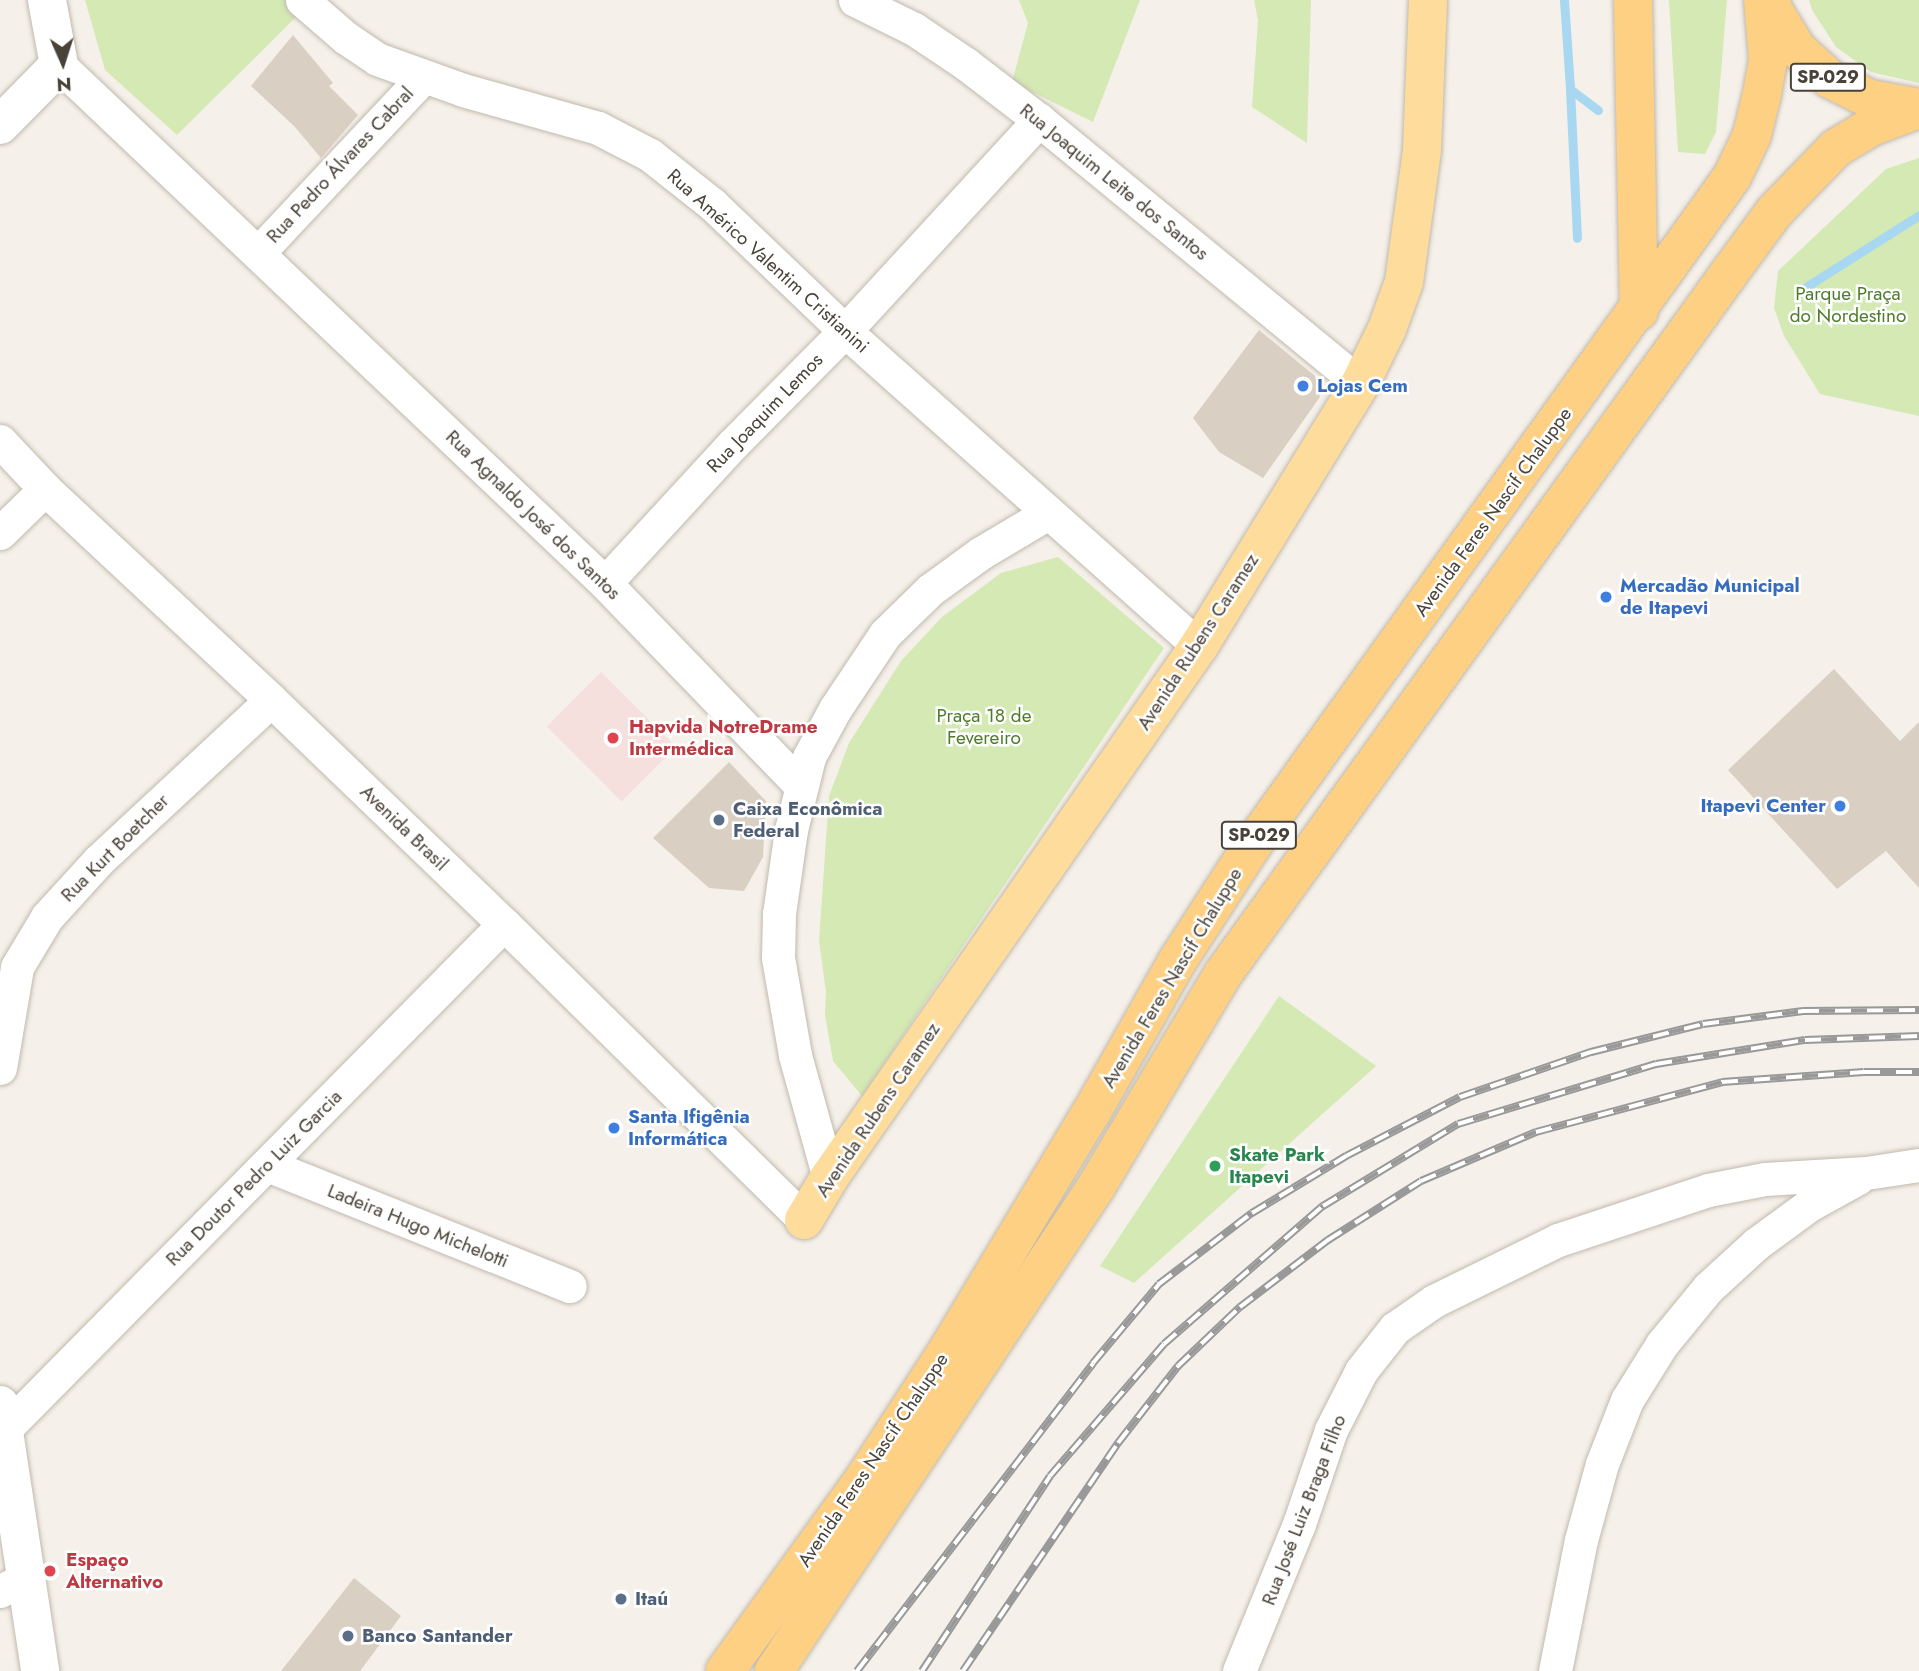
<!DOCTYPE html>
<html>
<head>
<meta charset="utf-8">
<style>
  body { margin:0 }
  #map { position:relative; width:1919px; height:1671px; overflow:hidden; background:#f5f1ea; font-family:Jost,sans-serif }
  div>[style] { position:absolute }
  .medical>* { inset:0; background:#f5e0de; transform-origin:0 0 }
  .green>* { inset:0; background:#d4e9b4 }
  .stream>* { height:9px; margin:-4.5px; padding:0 4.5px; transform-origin:4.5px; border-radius:4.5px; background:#a8d7f1 }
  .building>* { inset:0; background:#dacfc3 }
  .roads { filter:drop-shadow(0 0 2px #c1b9ad) drop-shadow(0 0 2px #c1b9ad) }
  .minor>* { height:33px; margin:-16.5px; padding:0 16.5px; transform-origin:16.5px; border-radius:16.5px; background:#fff }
  .tertiary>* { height:38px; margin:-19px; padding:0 19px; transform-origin:19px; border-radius:19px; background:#fff }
  .primary>* { height:38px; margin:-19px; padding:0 19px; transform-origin:19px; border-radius:19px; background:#fedc9b }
  .trunk>* { height:38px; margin:-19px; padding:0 19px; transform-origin:19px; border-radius:19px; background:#fed084 }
  .rail>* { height:8px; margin-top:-4px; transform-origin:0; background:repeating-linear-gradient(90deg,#fff 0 16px,#999 0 32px); box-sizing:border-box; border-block:2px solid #999 }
  .dots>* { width:19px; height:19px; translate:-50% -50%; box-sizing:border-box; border:4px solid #fff; border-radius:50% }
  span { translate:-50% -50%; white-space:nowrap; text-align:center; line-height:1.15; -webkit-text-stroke:5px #fff; paint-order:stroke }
  .shield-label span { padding:2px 5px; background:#fff; border:2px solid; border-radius:5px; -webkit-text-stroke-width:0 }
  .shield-label { font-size:18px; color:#494238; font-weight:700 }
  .street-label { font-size:19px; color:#494238 }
  .park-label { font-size:19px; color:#4e7c2a }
  .shop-label { font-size:19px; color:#366cbe; font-weight:700 }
  .left { translate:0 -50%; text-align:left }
  .right { translate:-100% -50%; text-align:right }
  .health-label { font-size:19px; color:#be3a42; font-weight:700 }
  .service-label { font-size:19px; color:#4e5e75; font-weight:700 }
  .leisure-label { font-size:19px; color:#27864d; font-weight:700 }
  .north { position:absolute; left:28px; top:28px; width:70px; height:70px; -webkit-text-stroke:5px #fff; paint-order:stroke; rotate:177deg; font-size:19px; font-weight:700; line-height:28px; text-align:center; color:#494238 }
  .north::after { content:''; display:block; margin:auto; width:24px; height:32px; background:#494238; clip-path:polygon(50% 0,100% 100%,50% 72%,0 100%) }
</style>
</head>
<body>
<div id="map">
  <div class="medical">
    <i style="left:601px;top:672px;width:106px;height:77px;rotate:45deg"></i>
  </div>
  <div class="green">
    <i style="clip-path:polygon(85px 0,286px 0,299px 14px,177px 135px,105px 70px)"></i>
    <i style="clip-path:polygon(1019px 0,1140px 0,1093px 122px,1012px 82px,1028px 23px)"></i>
    <i style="clip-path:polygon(1254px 0,1311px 0,1307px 143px,1252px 107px,1258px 20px)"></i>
    <i style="clip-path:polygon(1669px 0,1727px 0,1716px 132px,1705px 154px,1678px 152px)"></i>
    <i style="clip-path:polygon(1809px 0,1919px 0,1919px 83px,1871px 72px,1836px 47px,1812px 10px)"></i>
    <i style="clip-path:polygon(1919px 158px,1919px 416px,1820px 394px,1784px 336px,1774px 308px,1778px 271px,1886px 169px)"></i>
    <i style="clip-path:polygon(1058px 557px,1164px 648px,862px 1096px,833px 1061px,825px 1015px,826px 992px,819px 941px,829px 796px,849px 743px,901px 661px,942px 617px,1001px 573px)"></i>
    <i style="clip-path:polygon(1279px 996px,1376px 1066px,1134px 1283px,1100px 1266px)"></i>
  </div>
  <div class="stream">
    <i style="left:1564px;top:0;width:89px;rotate:86.1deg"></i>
    <i style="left:1570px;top:89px;width:35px;rotate:37deg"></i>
    <i style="left:1570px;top:89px;width:149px;rotate:87.3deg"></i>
    <i style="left:1801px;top:290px;width:140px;rotate:-32.4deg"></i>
  </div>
  <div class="building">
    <i style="clip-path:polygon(293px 35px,333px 83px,329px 86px,358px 115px,321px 158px,294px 126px,251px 86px)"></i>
    <i style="clip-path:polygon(1259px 330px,1315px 376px,1320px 397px,1263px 478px,1219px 452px,1193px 418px)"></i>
    <i style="clip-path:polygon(1834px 669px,1900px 741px,1919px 722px,1919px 888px,1886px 851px,1837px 889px,1728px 770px)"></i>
    <i style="clip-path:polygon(729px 762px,766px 801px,763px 857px,744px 891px,709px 888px,653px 838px)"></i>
    <i style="clip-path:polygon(354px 1578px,401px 1616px,360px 1671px,281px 1671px)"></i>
  </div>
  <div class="roads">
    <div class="minor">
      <i style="left:302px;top:0;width:58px;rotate:40.8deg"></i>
      <i style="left:346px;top:38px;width:37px;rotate:34deg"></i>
      <i style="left:377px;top:59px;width:91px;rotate:19.8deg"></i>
      <i style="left:463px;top:90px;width:140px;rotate:15.7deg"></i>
      <i style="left:598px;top:128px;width:59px;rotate:27.4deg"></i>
      <i style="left:650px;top:155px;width:79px;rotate:38.3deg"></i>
      <i style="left:712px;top:204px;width:184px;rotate:43.7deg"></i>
      <i style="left:845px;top:331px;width:474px;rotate:41.7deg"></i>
      <i style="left:855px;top:0;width:66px;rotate:26.2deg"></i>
      <i style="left:914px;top:29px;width:63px;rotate:33.9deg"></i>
      <i style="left:966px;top:64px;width:92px;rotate:37.5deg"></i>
      <i style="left:1039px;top:120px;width:416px;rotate:39.4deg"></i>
      <i style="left:59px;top:65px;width:753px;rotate:43.49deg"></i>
      <i style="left:605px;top:583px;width:281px;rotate:46deg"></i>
      <i style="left:258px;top:253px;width:241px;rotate:-46.8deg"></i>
      <i style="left:0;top:441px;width:66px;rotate:46.8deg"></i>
      <i style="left:45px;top:489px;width:309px;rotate:43deg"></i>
      <i style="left:271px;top:700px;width:323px;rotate:43.9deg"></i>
      <i style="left:504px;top:924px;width:421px;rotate:44.6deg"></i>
      <i style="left:0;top:533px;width:63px;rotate:-44.4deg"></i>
      <i style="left:605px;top:583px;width:189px;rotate:-47.4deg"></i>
      <i style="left:733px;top:444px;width:159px;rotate:-45.3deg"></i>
      <i style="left:845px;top:331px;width:287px;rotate:-47.4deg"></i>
      <i style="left:0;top:1068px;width:102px;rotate:-80.4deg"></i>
      <i style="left:17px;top:967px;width:58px;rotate:-59deg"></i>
      <i style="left:47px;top:917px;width:77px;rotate:-47.6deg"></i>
      <i style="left:99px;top:860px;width:235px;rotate:-42.9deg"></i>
      <i style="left:267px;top:1165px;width:326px;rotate:21.8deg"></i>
      <i style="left:829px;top:1178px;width:128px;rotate:-105.5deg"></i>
      <i style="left:795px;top:1055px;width:98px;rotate:-99.9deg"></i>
      <i style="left:778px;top:958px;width:44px;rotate:-88.7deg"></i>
      <i style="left:779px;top:914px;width:85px;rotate:-81.9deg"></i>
      <i style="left:791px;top:830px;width:75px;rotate:-76.1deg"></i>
      <i style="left:809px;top:757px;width:55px;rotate:-61.6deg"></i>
      <i style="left:835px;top:709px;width:90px;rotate:-56.3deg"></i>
      <i style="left:885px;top:634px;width:63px;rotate:-44.4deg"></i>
      <i style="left:930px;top:590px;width:63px;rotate:-36deg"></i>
      <i style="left:981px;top:553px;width:78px;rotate:-30.8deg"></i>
      <i style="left:4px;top:1430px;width:711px;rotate:-45.34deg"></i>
      <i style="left:0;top:1591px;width:28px;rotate:-26deg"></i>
      <i style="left:1239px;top:1671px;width:159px;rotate:-67.8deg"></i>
      <i style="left:1299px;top:1524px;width:99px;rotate:-71.2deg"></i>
      <i style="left:1331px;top:1430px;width:66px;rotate:-63deg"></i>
      <i style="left:1361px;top:1371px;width:55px;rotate:-51.7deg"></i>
      <i style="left:1395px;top:1328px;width:47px;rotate:-34.7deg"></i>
      <i style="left:1434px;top:1301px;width:138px;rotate:-26.2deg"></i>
      <i style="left:1558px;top:1240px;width:158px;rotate:-18.4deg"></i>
      <i style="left:1708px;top:1190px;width:58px;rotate:-10.9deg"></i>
      <i style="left:1765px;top:1179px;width:101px;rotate:-3.4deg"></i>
      <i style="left:1866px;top:1173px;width:54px;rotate:-8.6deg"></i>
      <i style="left:1555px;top:1671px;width:134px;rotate:-78.8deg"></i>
      <i style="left:1581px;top:1540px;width:79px;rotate:-74.6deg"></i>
      <i style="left:1602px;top:1464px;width:69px;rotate:-68.7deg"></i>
      <i style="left:1627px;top:1400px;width:66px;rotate:-58deg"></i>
      <i style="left:1662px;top:1344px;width:72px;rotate:-50.6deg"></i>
      <i style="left:1708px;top:1288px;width:65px;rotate:-42.5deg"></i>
      <i style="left:1756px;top:1244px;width:66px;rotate:-36.3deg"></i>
      <i style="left:1809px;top:1205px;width:56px;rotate:-28.9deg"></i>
    </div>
    <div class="tertiary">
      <i style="left:0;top:125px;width:84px;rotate:-45.5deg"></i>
      <i style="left:59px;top:65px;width:66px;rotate:-100.5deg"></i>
      <i style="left:0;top:1405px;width:269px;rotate:81.4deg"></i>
    </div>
    <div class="primary">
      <i style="left:804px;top:1220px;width:49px;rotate:-59.2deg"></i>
      <i style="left:829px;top:1178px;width:648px;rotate:-55.18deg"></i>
      <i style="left:1199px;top:646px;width:308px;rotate:-58.4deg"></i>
      <i style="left:1360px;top:384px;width:61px;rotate:-63.9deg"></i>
      <i style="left:1387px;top:329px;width:50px;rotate:-70.1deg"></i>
      <i style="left:1404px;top:282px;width:133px;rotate:-82.2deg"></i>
      <i style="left:1422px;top:150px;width:150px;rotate:-87.7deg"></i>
    </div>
    <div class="trunk">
      <i style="left:1633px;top:0;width:311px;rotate:88.9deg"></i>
      <i style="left:1770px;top:0;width:12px;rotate:70deg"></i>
      <i style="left:1774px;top:11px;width:44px;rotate:58.8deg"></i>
      <i style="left:1797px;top:49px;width:45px;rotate:42.3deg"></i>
      <i style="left:1830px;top:79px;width:45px;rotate:26.6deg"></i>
      <i style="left:1870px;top:99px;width:50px;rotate:10.4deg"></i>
      <i style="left:725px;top:1671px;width:241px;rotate:-54.1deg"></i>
      <i style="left:866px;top:1476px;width:153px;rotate:-57deg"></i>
      <i style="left:949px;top:1348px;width:275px;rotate:-58.9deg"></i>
      <i style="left:1091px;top:1113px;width:176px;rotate:-60.4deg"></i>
      <i style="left:1178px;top:960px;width:138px;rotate:-57.1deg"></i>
      <i style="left:1253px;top:844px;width:821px;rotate:-54.32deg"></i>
      <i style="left:1732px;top:177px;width:47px;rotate:-64.5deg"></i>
      <i style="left:1752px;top:135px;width:42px;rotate:-76.3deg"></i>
      <i style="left:1762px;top:94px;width:36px;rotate:-80deg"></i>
      <i style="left:1768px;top:59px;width:59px;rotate:-94.8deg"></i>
      <i style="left:774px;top:1671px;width:581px;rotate:-56.36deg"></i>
      <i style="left:1096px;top:1187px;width:248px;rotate:-59.2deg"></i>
      <i style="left:1223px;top:974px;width:866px;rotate:-54.16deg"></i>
      <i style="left:1730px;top:272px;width:76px;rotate:-53.6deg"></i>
      <i style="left:1775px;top:211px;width:88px;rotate:-45.9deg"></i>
      <i style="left:1836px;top:148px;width:41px;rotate:-31deg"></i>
      <i style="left:1871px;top:127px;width:51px;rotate:-20.6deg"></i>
    </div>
  </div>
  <div class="rail">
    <i style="left:857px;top:1671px;width:388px;rotate:-52.5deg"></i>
    <i style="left:1093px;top:1363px;width:103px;rotate:-50.1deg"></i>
    <i style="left:1159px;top:1284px;width:117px;rotate:-37.4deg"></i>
    <i style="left:1252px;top:1213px;width:110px;rotate:-31.2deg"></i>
    <i style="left:1346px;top:1156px;width:128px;rotate:-27.4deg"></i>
    <i style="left:1460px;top:1097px;width:139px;rotate:-19deg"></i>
    <i style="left:1591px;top:1052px;width:115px;rotate:-14deg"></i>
    <i style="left:1703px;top:1024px;width:101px;rotate:-7.4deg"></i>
    <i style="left:1803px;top:1011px;width:116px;rotate:-0.5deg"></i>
    <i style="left:922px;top:1671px;width:233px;rotate:-56.7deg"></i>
    <i style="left:1050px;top:1476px;width:174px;rotate:-49.2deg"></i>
    <i style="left:1164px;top:1344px;width:211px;rotate:-41deg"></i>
    <i style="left:1323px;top:1206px;width:158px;rotate:-31.3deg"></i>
    <i style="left:1458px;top:1124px;width:207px;rotate:-16.9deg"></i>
    <i style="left:1656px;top:1064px;width:151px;rotate:-9.2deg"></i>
    <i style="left:1805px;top:1040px;width:114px;rotate:-2deg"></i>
    <i style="left:963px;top:1671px;width:276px;rotate:-55.8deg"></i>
    <i style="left:1118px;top:1443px;width:98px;rotate:-52.1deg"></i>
    <i style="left:1178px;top:1366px;width:86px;rotate:-43.6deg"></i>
    <i style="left:1240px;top:1307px;width:111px;rotate:-37.3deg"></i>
    <i style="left:1328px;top:1240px;width:110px;rotate:-32.4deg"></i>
    <i style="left:1421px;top:1181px;width:125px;rotate:-23.1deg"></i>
    <i style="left:1536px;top:1132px;width:193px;rotate:-15deg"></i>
    <i style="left:1722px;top:1082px;width:142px;rotate:-4deg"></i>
    <i style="left:1864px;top:1072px;width:55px"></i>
  </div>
  <div class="dots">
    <i style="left:1303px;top:386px;background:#3f7fe0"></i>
    <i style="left:1606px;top:597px;background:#3f7fe0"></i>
    <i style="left:613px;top:738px;background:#e0444e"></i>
    <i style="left:1840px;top:806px;background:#3f7fe0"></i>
    <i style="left:719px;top:820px;background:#5c6f8a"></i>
    <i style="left:614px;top:1128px;background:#3f7fe0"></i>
    <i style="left:1215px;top:1166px;background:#2e9e5b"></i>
    <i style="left:50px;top:1571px;background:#e0444e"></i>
    <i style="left:621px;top:1599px;background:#5c6f8a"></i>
    <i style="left:348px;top:1636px;background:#5c6f8a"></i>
  </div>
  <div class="shield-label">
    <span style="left:1828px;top:77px">SP-029</span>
    <span style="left:1259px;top:835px">SP-029</span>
  </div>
  <div class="street-label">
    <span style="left:340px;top:165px;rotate:-47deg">Rua Pedro Álvares Cabral</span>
    <span style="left:1114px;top:182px;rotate:39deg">Rua Joaquim Leite dos Santos</span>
    <span style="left:768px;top:261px;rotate:42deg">Rua Américo Valentim Cristianini</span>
    <span style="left:765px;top:413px;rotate:-46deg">Rua Joaquim Lemos</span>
    <span style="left:1493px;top:512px;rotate:-54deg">Avenida Feres Nascif Chaluppe</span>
    <span style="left:533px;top:515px;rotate:44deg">Rua Agnaldo José dos Santos</span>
    <span style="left:1198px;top:642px;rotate:-57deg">Avenida Rubens Caramez</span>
    <span style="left:404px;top:828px;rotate:44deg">Avenida Brasil</span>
    <span style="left:115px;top:848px;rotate:-45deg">Rua Kurt Boetcher</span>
    <span style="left:1172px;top:978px;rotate:-59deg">Avenida Feres Nascif Chaluppe</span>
    <span style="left:878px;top:1110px;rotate:-56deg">Avenida Rubens Caramez</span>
    <span style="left:254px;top:1178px;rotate:-45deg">Rua Doutor Pedro Luiz Garcia</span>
    <span style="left:418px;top:1226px;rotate:22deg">Ladeira Hugo Michelotti</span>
    <span style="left:873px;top:1460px;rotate:-56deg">Avenida Feres Nascif Chaluppe</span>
    <span style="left:1304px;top:1510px;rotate:-69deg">Rua José Luiz Braga Filho</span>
  </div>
  <div class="park-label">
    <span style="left:1848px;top:305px">Parque Praça<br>do Nordestino</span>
    <span style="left:984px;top:727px">Praça 18 de<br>Fevereiro</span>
  </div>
  <div class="shop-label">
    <span class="left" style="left:1317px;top:386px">Lojas Cem</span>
    <span class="left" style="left:1620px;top:597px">Mercadão Municipal<br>de Itapevi</span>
    <span class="right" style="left:1826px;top:806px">Itapevi Center</span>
    <span class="left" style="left:628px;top:1128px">Santa Ifigênia<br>Informática</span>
  </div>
  <div class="health-label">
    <span class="left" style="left:629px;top:738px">Hapvida NotreDrame<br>Intermédica</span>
    <span class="left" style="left:66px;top:1571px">Espaço<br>Alternativo</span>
  </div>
  <div class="service-label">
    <span class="left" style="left:733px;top:820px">Caixa Econômica<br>Federal</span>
    <span class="left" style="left:635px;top:1599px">Itaú</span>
    <span class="left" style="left:362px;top:1636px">Banco Santander</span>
  </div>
  <div class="leisure-label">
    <span class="left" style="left:1229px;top:1166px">Skate Park<br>Itapevi</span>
  </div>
  <div class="north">N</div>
</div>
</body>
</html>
